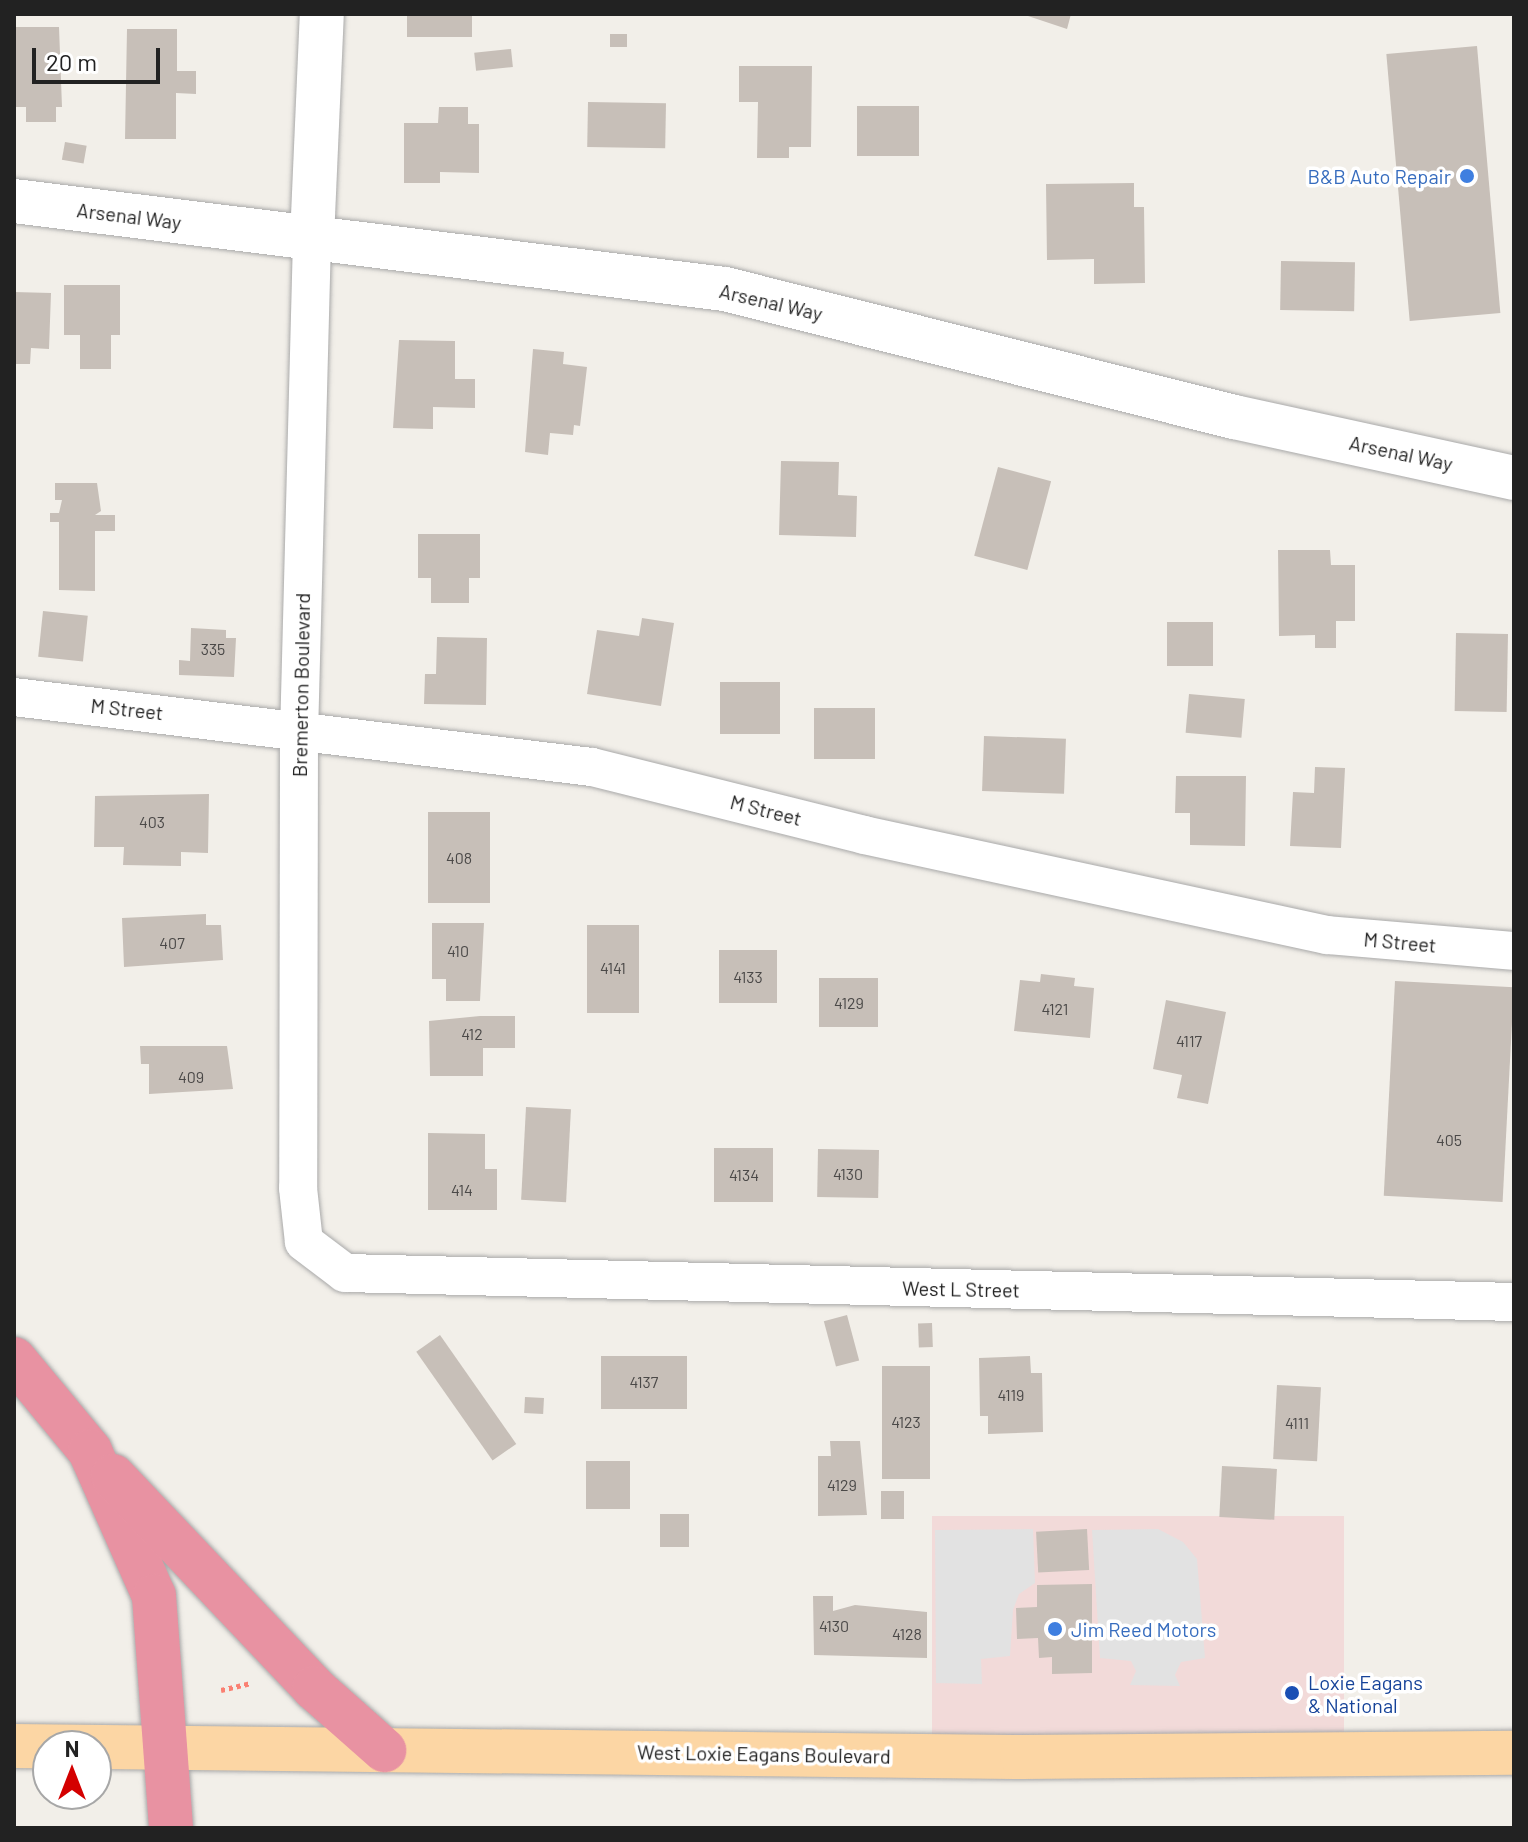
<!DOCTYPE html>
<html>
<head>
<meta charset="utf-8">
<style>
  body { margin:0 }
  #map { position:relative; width:1528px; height:1842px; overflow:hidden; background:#f2efe9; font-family:Barlow,sans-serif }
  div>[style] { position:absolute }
  .commercial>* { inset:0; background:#f2dad9; transform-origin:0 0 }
  .parking>* { inset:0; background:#e2e2e2 }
  .building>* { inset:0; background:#c7bfb8; transform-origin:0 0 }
  .path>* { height:5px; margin-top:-2.5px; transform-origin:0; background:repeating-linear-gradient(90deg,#fa8072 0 4px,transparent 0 8px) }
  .roads { filter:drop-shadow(0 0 2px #a9a9a9) drop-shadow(0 0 2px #a9a9a9) }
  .minor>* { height:38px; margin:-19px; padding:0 19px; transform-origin:19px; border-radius:19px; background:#fff }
  .tertiary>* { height:44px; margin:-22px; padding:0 22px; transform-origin:22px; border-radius:22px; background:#fff }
  .primary>* { height:44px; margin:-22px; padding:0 22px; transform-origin:22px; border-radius:22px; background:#fcd6a4 }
  .motorway>* { height:44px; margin:-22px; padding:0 22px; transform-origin:22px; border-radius:22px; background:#e892a2 }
  .dots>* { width:22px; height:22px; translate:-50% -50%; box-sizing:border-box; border:4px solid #fff; border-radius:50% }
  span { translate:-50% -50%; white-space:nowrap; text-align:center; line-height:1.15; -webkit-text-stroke:7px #fff; paint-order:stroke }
  .number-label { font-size:16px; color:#4b4948 }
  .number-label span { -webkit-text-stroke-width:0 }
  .shop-label { font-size:20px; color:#366cbe }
  .right { translate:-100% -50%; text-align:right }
  .left { translate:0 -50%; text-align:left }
  .street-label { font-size:20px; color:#222 }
  .transit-label { font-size:20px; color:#164399 }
  .frame { position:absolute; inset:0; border:16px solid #222; pointer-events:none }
  .north { position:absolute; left:32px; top:1730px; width:80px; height:80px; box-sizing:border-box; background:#fff; border:2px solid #a7a7a7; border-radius:50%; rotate:0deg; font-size:22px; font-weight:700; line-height:32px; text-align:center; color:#222 }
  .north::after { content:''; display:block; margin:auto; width:28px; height:36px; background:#d40000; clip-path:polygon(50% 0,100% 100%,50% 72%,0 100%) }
  .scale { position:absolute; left:32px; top:48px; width:128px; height:36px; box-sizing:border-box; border:4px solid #222; border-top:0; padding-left:10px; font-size:24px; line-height:28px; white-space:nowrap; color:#222; -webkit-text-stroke:6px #fff; paint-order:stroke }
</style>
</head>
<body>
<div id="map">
  <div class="commercial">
    <i style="left:1344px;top:1516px;width:223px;height:412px;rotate:90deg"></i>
  </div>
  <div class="parking">
    <i style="clip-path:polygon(1033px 1529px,1035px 1583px,1019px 1594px,1013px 1610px,1010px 1656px,981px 1659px,982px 1684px,936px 1683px,935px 1530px)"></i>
    <i style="clip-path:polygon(1158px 1529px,1183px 1542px,1197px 1559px,1205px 1658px,1181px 1662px,1175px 1675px,1180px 1686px,1130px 1685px,1136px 1671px,1131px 1661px,1100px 1658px,1092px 1530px)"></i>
  </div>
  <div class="building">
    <i style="left:407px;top:14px;width:65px;height:23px"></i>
    <i style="clip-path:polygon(1022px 14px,1071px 14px,1067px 29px)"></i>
    <i style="clip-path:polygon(15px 27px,59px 27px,62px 107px,56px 107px,56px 122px,26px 122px,26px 107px,14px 107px)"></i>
    <i style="clip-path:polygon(127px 29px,177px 29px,177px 71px,196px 71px,196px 94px,176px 93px,176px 139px,125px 139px)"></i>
    <i style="left:610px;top:34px;width:17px;height:13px"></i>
    <i style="left:1477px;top:46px;width:268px;height:91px;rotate:85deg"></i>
    <i style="left:511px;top:49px;width:18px;height:37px;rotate:84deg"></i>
    <i style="clip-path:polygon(739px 66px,812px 66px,811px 147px,789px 147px,789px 158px,757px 158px,758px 102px,739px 102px)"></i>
    <i style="left:588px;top:102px;width:78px;height:45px;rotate:1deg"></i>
    <i style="left:857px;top:106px;width:62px;height:50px"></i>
    <i style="clip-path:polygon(439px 107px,468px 107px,468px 124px,479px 124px,479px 173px,440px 172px,440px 183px,404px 183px,404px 123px,438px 123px)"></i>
    <i style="left:65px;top:142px;width:22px;height:18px;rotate:10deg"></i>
    <i style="clip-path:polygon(1134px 183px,1134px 207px,1144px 207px,1145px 283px,1094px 284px,1094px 259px,1047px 260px,1046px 184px)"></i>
    <i style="left:1281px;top:261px;width:74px;height:49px;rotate:1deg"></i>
    <i style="clip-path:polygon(64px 285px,120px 285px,120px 335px,111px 335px,111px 369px,80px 369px,80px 335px,64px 335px)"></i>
    <i style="clip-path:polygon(14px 292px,51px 293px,49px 349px,31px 348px,30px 364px,14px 364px)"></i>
    <i style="clip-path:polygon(399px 340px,455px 341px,455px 379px,475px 379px,475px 408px,433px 407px,433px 429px,393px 428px)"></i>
    <i style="clip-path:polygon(533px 349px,564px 352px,563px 364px,587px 367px,580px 426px,574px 425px,573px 435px,550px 433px,548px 455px,525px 452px)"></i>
    <i style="clip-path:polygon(781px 461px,839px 462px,838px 495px,857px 496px,856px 537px,779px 535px)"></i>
    <i style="left:998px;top:467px;width:55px;height:92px;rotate:15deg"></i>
    <i style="clip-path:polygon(55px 483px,97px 483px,101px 511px,95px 515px,115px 515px,115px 531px,95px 531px,95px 591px,59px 590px,59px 522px,50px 522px,50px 513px,59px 513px,62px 500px,55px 500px)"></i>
    <i style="clip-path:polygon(418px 534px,480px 534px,480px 578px,469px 578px,469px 603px,431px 603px,431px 578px,418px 578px)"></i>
    <i style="clip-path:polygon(1278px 550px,1330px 550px,1331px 565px,1355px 565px,1355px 621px,1336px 621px,1336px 648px,1315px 648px,1315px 635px,1279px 636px)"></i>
    <i style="left:43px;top:611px;width:45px;height:46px;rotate:6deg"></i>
    <i style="clip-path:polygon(642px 618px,674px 623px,661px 706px,587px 694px,597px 630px,639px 636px)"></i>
    <i style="left:1167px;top:622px;width:46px;height:44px"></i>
    <i style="clip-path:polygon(191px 628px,226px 630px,226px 638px,236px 638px,234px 677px,179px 675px,179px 660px,190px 661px)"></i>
    <i style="left:1456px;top:633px;width:52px;height:78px;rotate:1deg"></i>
    <i style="clip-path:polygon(437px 637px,487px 638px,486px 705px,424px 704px,425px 674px,436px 674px)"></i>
    <i style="left:780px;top:682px;width:52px;height:60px;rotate:90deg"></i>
    <i style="left:1189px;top:694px;width:56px;height:39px;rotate:5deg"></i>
    <i style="left:875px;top:708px;width:51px;height:61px;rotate:90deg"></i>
    <i style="left:984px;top:736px;width:82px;height:55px;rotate:2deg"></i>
    <i style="clip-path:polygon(1315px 767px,1345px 768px,1341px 848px,1290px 846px,1293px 792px,1314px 793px)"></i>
    <i style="clip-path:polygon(1176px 776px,1246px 776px,1245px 846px,1190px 845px,1190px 813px,1175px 813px)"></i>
    <i style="clip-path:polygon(209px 794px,208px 853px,181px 852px,181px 866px,123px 865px,124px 847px,94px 847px,95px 796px)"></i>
    <i style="left:428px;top:812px;width:62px;height:91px"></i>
    <i style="clip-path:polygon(206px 914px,206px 925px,221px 925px,223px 960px,124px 967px,122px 918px)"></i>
    <i style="clip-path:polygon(432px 923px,484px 923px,480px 1001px,446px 1001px,446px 979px,432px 979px)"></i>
    <i style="left:587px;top:925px;width:52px;height:88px"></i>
    <i style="left:719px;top:950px;width:58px;height:53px"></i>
    <i style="clip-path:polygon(1041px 974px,1075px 978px,1074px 986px,1094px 988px,1090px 1038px,1014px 1031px,1020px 980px,1040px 982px)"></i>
    <i style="left:819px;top:978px;width:59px;height:49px"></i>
    <i style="left:1395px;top:981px;width:119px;height:215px;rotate:3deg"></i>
    <i style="clip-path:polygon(1166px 1000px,1226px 1012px,1208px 1104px,1177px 1098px,1182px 1075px,1153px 1069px)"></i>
    <i style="clip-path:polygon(480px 1016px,515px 1016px,515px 1048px,483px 1048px,483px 1076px,430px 1076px,429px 1021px)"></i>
    <i style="clip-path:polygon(140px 1046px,227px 1046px,233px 1089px,149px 1094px,149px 1064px,141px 1064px)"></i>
    <i style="left:526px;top:1107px;width:45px;height:93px;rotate:3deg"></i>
    <i style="clip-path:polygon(428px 1133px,485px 1134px,485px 1169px,497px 1169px,497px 1210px,428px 1210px)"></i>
    <i style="left:714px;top:1148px;width:59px;height:54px"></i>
    <i style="left:818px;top:1149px;width:61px;height:48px;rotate:1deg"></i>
    <i style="left:847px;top:1315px;width:47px;height:24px;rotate:75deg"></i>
    <i style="left:932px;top:1323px;width:24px;height:14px;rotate:88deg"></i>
    <i style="left:440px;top:1335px;width:133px;height:29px;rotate:55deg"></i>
    <i style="left:601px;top:1356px;width:86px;height:53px"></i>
    <i style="clip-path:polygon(1030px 1356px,1031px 1373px,1042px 1373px,1043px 1432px,988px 1434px,988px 1416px,980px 1416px,979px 1358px)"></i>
    <i style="left:882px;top:1366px;width:48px;height:113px"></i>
    <i style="left:1277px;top:1385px;width:44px;height:74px;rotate:3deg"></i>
    <i style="left:525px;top:1397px;width:19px;height:16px;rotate:3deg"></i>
    <i style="clip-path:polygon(830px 1441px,860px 1441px,867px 1515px,818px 1516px,818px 1456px,831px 1456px)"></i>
    <i style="left:586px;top:1461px;width:44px;height:48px"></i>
    <i style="left:1222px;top:1466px;width:55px;height:51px;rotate:3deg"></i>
    <i style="left:881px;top:1491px;width:23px;height:28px"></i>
    <i style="left:660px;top:1514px;width:29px;height:33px"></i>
    <i style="left:1087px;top:1529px;width:41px;height:51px;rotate:87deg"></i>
    <i style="clip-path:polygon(1092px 1584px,1092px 1673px,1052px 1674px,1052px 1657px,1039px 1658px,1038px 1638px,1017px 1639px,1016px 1608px,1037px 1607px,1037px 1585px)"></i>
    <i style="clip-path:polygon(813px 1596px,833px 1596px,833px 1611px,855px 1605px,927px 1612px,927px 1658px,814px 1655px)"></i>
  </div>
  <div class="path">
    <i style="left:221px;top:1690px;width:31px;rotate:-13deg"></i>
  </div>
  <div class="roads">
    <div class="minor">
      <i style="left:312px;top:239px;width:492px;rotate:91.5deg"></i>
      <i style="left:299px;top:731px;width:457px;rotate:90.1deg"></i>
      <i style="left:298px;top:1188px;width:54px;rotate:83.7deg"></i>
      <i style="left:304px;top:1242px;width:51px;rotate:37.1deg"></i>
      <i style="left:345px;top:1273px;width:1169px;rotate:1.42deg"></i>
      <i style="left:14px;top:697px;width:582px;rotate:6.91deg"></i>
      <i style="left:592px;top:767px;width:280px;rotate:14deg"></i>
      <i style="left:864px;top:835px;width:474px;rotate:12.2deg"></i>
      <i style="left:1327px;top:935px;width:188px;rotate:4.9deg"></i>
    </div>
    <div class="tertiary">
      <i style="left:14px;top:201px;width:716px;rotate:7.06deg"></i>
      <i style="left:725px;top:289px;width:525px;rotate:14.12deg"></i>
      <i style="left:1234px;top:417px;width:287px;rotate:12.3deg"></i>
      <i style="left:312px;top:239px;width:225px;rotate:-87.5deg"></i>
    </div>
    <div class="primary">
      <i style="left:14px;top:1746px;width:1008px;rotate:0.63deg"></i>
      <i style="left:1022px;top:1757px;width:492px;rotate:-0.5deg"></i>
    </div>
    <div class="motorway">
      <i style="left:14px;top:1359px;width:119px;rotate:50.4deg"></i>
      <i style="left:90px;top:1451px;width:158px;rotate:66.2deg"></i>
      <i style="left:154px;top:1596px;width:233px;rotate:85.8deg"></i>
      <i style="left:113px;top:1476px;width:292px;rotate:46.5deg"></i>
      <i style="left:314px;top:1688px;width:94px;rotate:41.5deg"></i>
    </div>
  </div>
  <div class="dots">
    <i style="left:1467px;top:176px;background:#3f7fe0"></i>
    <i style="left:1055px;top:1629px;background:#3f7fe0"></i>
    <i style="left:1292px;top:1693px;background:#1a4fb4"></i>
  </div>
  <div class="number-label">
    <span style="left:213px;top:649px">335</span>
    <span style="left:152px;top:822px">403</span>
    <span style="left:459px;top:858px">408</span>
    <span style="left:172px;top:943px">407</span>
    <span style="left:458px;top:951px">410</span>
    <span style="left:613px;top:968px">4141</span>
    <span style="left:748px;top:977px">4133</span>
    <span style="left:849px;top:1003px">4129</span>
    <span style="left:1055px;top:1009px">4121</span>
    <span style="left:472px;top:1034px">412</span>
    <span style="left:1189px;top:1041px">4117</span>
    <span style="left:191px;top:1077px">409</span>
    <span style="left:1449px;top:1140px">405</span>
    <span style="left:848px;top:1174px">4130</span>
    <span style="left:744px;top:1175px">4134</span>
    <span style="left:462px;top:1190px">414</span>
    <span style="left:644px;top:1382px">4137</span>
    <span style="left:1011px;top:1395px">4119</span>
    <span style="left:906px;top:1422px">4123</span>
    <span style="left:1297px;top:1423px">4111</span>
    <span style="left:842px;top:1485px">4129</span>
    <span style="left:834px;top:1626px">4130</span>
    <span style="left:907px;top:1634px">4128</span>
  </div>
  <div class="shop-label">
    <span class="right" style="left:1451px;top:176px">B&amp;B Auto Repair</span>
    <span class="left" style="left:1071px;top:1629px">Jim Reed Motors</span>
  </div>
  <div class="street-label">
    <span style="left:129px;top:216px;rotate:7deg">Arsenal Way</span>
    <span style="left:771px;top:302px;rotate:13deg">Arsenal Way</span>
    <span style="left:1401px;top:453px;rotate:12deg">Arsenal Way</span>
    <span style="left:301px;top:685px;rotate:-89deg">Bremerton Boulevard</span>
    <span style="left:127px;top:709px;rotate:6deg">M Street</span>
    <span style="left:766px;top:810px;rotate:14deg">M Street</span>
    <span style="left:1400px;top:942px;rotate:5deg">M Street</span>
    <span style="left:961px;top:1289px;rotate:1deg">West L Street</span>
    <span style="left:764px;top:1754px;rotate:1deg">West Loxie Eagans Boulevard</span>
  </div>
  <div class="transit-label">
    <span class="left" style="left:1308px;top:1694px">Loxie Eagans<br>&amp; National</span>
  </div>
  <div class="frame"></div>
  <div class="north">N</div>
  <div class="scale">20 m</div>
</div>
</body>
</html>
